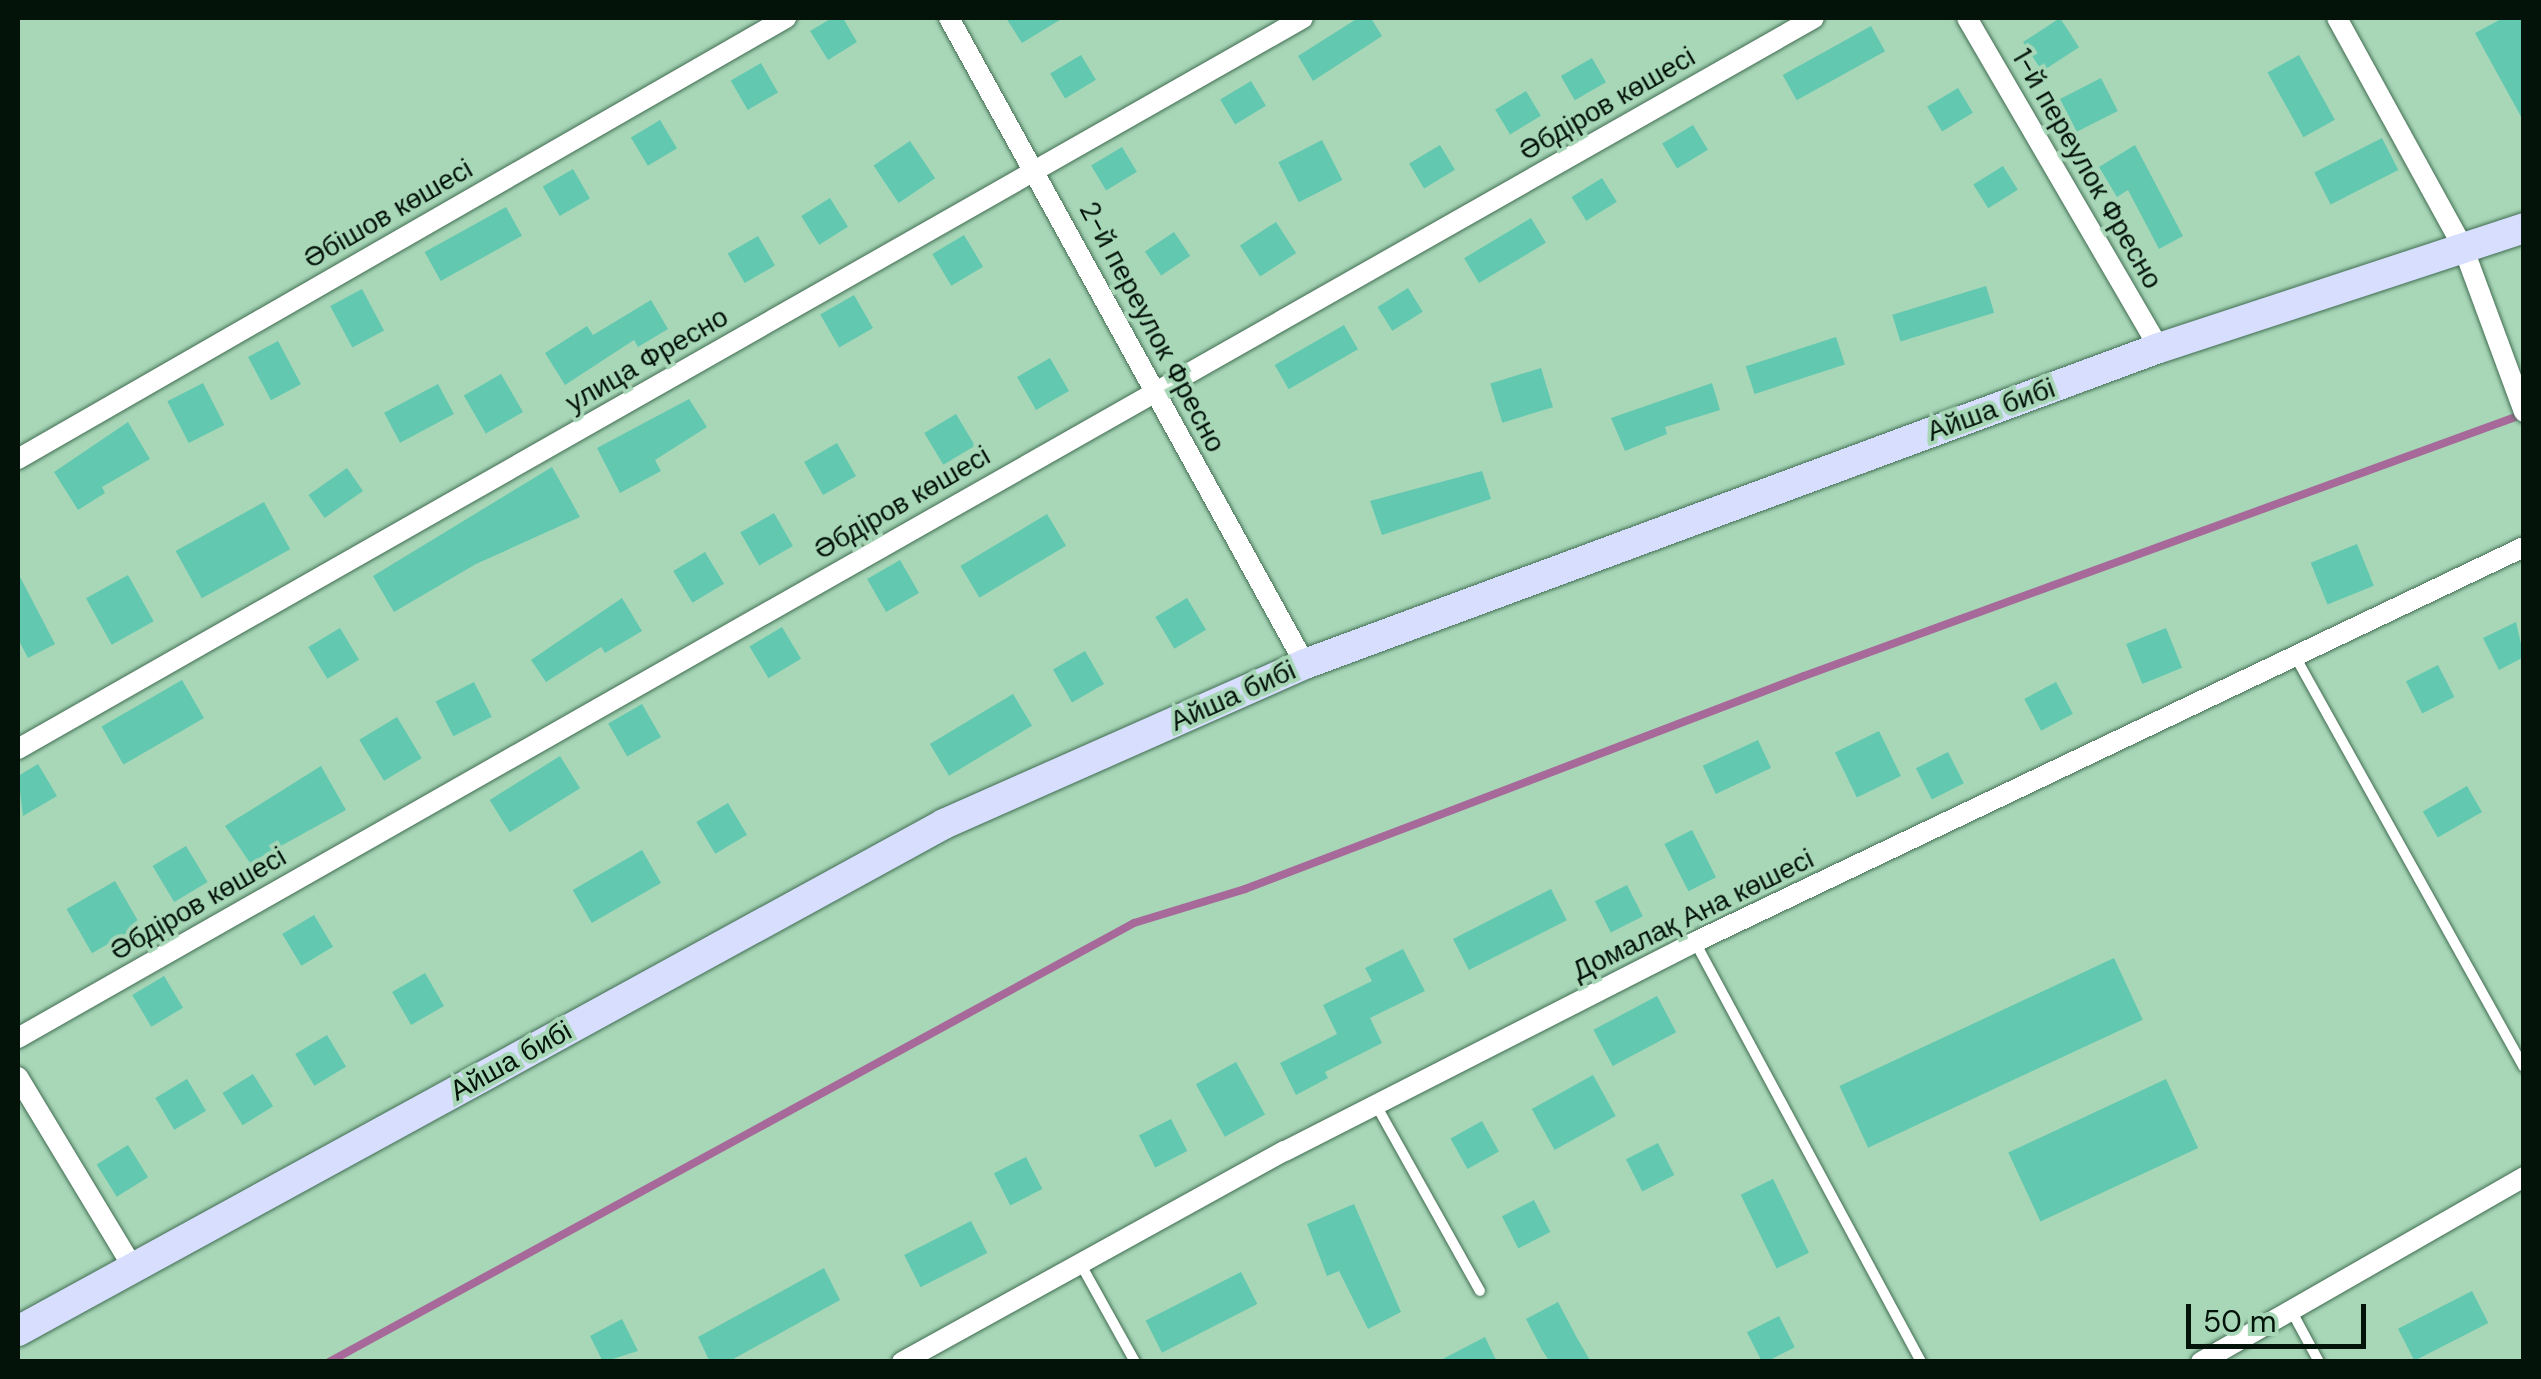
<!DOCTYPE html>
<html>
<head>
<meta charset="utf-8">
<style>
  body { margin:0 }
  #map { position:relative; width:2541px; height:1379px; overflow:hidden; background:#a8d7b8; font-family:"DM Sans",sans-serif }
  div>[style] { position:absolute }
  .stream>* { height:8px; margin:-4px; padding:0 4px; transform-origin:4px; border-radius:4px; background:#a76999 }
  .building>* { inset:0; background:#63c8b0; transform-origin:0 0 }
  .roads { filter:drop-shadow(0 0 2px #426d52) drop-shadow(0 0 2px #426d52) }
  .lane>* { height:10px; margin:-5px; padding:0 5px; transform-origin:5px; border-radius:5px; background:#fff }
  .street>* { height:20px; margin:-10px; padding:0 10px; transform-origin:10px; border-radius:10px; background:#fff }
  .primary>* { height:30px; margin:-15px; padding:0 15px; transform-origin:15px; border-radius:15px; background:#d8dffe }
  span { translate:-50% -50%; white-space:nowrap; text-align:center; line-height:1.15; -webkit-text-stroke:8px #a8d7b8; paint-order:stroke }
  .street-label { font-size:28px; color:#031309 }
  .frame { position:absolute; inset:0; border:20px solid #031309; pointer-events:none }
  .scale { position:absolute; left:2186px; top:1304px; width:180px; height:45px; box-sizing:border-box; border:5px solid #031309; border-top:0; padding-left:12px; font-size:30px; line-height:35px; white-space:nowrap; color:#031309; -webkit-text-stroke:8px #a8d7b8; paint-order:stroke }
</style>
</head>
<body>
<div id="map">
  <div class="stream">
    <i style="left:329px;top:1362px;width:917px;rotate:-28.61deg"></i>
    <i style="left:1134px;top:923px;width:116px;rotate:-17deg"></i>
    <i style="left:1245px;top:889px;width:598px;rotate:-20.86deg"></i>
    <i style="left:1804px;top:676px;width:766px;rotate:-20deg"></i>
  </div>
  <div class="building">
    <i style="clip-path:polygon(832px 18px,843px 18px,857px 42px,828px 60px,810px 31px)"></i>
    <i style="clip-path:polygon(1006px 18px,1063px 18px,1022px 43px)"></i>
    <i style="clip-path:polygon(1358px 18px,1371px 18px,1382px 36px,1313px 81px,1298px 56px)"></i>
    <i style="left:2060px;top:18px;width:35px;height:44px;rotate:57deg"></i>
    <i style="clip-path:polygon(2503px 18px,2524px 18px,2524px 122px,2475px 33px)"></i>
    <i style="left:1871px;top:26px;width:29px;height:101px;rotate:61deg"></i>
    <i style="left:1081px;top:55px;width:29px;height:36px;rotate:59deg"></i>
    <i style="left:2299px;top:55px;width:74px;height:36px;rotate:61deg"></i>
    <i style="left:1592px;top:58px;width:28px;height:36px;rotate:60deg"></i>
    <i style="left:761px;top:63px;width:34px;height:35px;rotate:60deg"></i>
    <i style="left:2101px;top:78px;width:37px;height:46px;rotate:63deg"></i>
    <i style="left:1251px;top:81px;width:29px;height:36px;rotate:59deg"></i>
    <i style="left:1958px;top:88px;width:29px;height:36px;rotate:59deg"></i>
    <i style="left:1526px;top:91px;width:29px;height:36px;rotate:59deg"></i>
    <i style="left:660px;top:120px;width:33px;height:34px;rotate:59deg"></i>
    <i style="left:1693px;top:125px;width:29px;height:36px;rotate:59deg"></i>
    <i style="left:2382px;top:138px;width:36px;height:76px;rotate:63deg"></i>
    <i style="left:1322px;top:140px;width:45px;height:49px;rotate:63deg"></i>
    <i style="left:910px;top:141px;width:45px;height:44px;rotate:56deg"></i>
    <i style="left:1440px;top:145px;width:29px;height:36px;rotate:59deg"></i>
    <i style="clip-path:polygon(2135px 145px,2183px 236px,2159px 249px,2128px 190px,2117px 197px,2099px 167px)"></i>
    <i style="left:1122px;top:147px;width:29px;height:36px;rotate:59deg"></i>
    <i style="left:2003px;top:166px;width:28px;height:35px;rotate:58deg"></i>
    <i style="left:573px;top:169px;width:34px;height:35px;rotate:60deg"></i>
    <i style="left:1602px;top:178px;width:28px;height:36px;rotate:58deg"></i>
    <i style="left:830px;top:198px;width:34px;height:34px;rotate:58deg"></i>
    <i style="left:506px;top:207px;width:33px;height:93px;rotate:61deg"></i>
    <i style="left:1531px;top:218px;width:29px;height:78px;rotate:59deg"></i>
    <i style="left:1276px;top:222px;width:37px;height:43px;rotate:57deg"></i>
    <i style="left:1174px;top:232px;width:29px;height:35px;rotate:56deg"></i>
    <i style="left:964px;top:235px;width:37px;height:37px;rotate:59deg"></i>
    <i style="left:758px;top:236px;width:34px;height:35px;rotate:60deg"></i>
    <i style="left:1986px;top:286px;width:28px;height:98px;rotate:73deg"></i>
    <i style="left:1408px;top:288px;width:28px;height:36px;rotate:58deg"></i>
    <i style="left:362px;top:289px;width:47px;height:36px;rotate:62deg"></i>
    <i style="left:854px;top:295px;width:38px;height:39px;rotate:60deg"></i>
    <i style="clip-path:polygon(651px 300px,668px 329px,638px 347px,634px 340px,565px 385px,545px 353px,587px 326px,593px 335px)"></i>
    <i style="left:1344px;top:325px;width:28px;height:80px;rotate:60deg"></i>
    <i style="left:1836px;top:337px;width:29px;height:95px;rotate:72deg"></i>
    <i style="left:278px;top:341px;width:49px;height:34px;rotate:62deg"></i>
    <i style="left:1050px;top:358px;width:38px;height:38px;rotate:60deg"></i>
    <i style="left:1541px;top:368px;width:41px;height:53px;rotate:73deg"></i>
    <i style="left:501px;top:374px;width:44px;height:43px;rotate:60deg"></i>
    <i style="left:203px;top:383px;width:47px;height:40px;rotate:63deg"></i>
    <i style="clip-path:polygon(1712px 383px,1720px 410px,1665px 427px,1667px 434px,1625px 451px,1611px 418px)"></i>
    <i style="left:438px;top:384px;width:34px;height:61px;rotate:62deg"></i>
    <i style="clip-path:polygon(689px 399px,707px 427px,655px 460px,661px 471px,620px 493px,597px 448px)"></i>
    <i style="left:956px;top:414px;width:37px;height:37px;rotate:59deg"></i>
    <i style="clip-path:polygon(128px 422px,150px 459px,102px 487px,105px 493px,78px 510px,54px 472px)"></i>
    <i style="left:837px;top:443px;width:38px;height:38px;rotate:60deg"></i>
    <i style="clip-path:polygon(552px 467px,580px 517px,476px 564px,394px 612px,373px 576px)"></i>
    <i style="left:347px;top:468px;width:28px;height:47px;rotate:55deg"></i>
    <i style="clip-path:polygon(1482px 471px,1491px 499px,1382px 535px,1370px 501px)"></i>
    <i style="left:264px;top:502px;width:54px;height:101px;rotate:61deg"></i>
    <i style="left:774px;top:513px;width:38px;height:39px;rotate:60deg"></i>
    <i style="left:1047px;top:514px;width:37px;height:101px;rotate:59deg"></i>
    <i style="left:2357px;top:544px;width:45px;height:50px;rotate:68deg"></i>
    <i style="left:705px;top:552px;width:37px;height:37px;rotate:59deg"></i>
    <i style="left:900px;top:560px;width:38px;height:38px;rotate:60deg"></i>
    <i style="clip-path:polygon(18px 573px,55px 644px,28px 658px,18px 639px)"></i>
    <i style="left:128px;top:575px;width:53px;height:48px;rotate:61deg"></i>
    <i style="clip-path:polygon(622px 598px,642px 631px,605px 653px,601px 647px,546px 682px,531px 660px)"></i>
    <i style="left:1187px;top:598px;width:37px;height:37px;rotate:59deg"></i>
    <i style="clip-path:polygon(2516px 622px,2524px 657px,2499px 670px,2483px 638px)"></i>
    <i style="left:782px;top:627px;width:37px;height:38px;rotate:59deg"></i>
    <i style="left:340px;top:628px;width:37px;height:37px;rotate:59deg"></i>
    <i style="left:2166px;top:628px;width:43px;height:43px;rotate:68deg"></i>
    <i style="left:1085px;top:651px;width:38px;height:37px;rotate:60deg"></i>
    <i style="left:2438px;top:665px;width:36px;height:36px;rotate:63deg"></i>
    <i style="left:182px;top:680px;width:44px;height:93px;rotate:60deg"></i>
    <i style="left:474px;top:682px;width:39px;height:43px;rotate:63deg"></i>
    <i style="left:2056px;top:682px;width:36px;height:36px;rotate:62deg"></i>
    <i style="left:1013px;top:694px;width:37px;height:97px;rotate:59deg"></i>
    <i style="left:642px;top:704px;width:38px;height:39px;rotate:60deg"></i>
    <i style="left:397px;top:717px;width:48px;height:44px;rotate:59deg"></i>
    <i style="left:1879px;top:731px;width:50px;height:49px;rotate:64deg"></i>
    <i style="left:1758px;top:740px;width:31px;height:61px;rotate:65deg"></i>
    <i style="left:1948px;top:752px;width:35px;height:36px;rotate:63deg"></i>
    <i style="left:560px;top:756px;width:38px;height:83px;rotate:58deg"></i>
    <i style="clip-path:polygon(38px 764px,57px 796px,23px 816px,18px 776px)"></i>
    <i style="clip-path:polygon(321px 766px,346px 810px,250px 863px,225px 826px)"></i>
    <i style="left:2467px;top:786px;width:30px;height:51px;rotate:60deg"></i>
    <i style="left:728px;top:803px;width:37px;height:37px;rotate:59deg"></i>
    <i style="left:1692px;top:830px;width:53px;height:31px;rotate:63deg"></i>
    <i style="left:186px;top:846px;width:42px;height:39px;rotate:59deg"></i>
    <i style="left:642px;top:850px;width:38px;height:80px;rotate:60deg"></i>
    <i style="left:115px;top:881px;width:51px;height:56px;rotate:60deg"></i>
    <i style="left:1627px;top:885px;width:35px;height:36px;rotate:63deg"></i>
    <i style="left:1551px;top:889px;width:35px;height:110px;rotate:63deg"></i>
    <i style="left:314px;top:915px;width:37px;height:37px;rotate:59deg"></i>
    <i style="clip-path:polygon(1403px 949px,1425px 991px,1370px 1018px,1382px 1043px,1325px 1072px,1328px 1078px,1296px 1095px,1280px 1063px,1337px 1034px,1323px 1005px,1372px 981px,1365px 968px)"></i>
    <i style="left:2114px;top:958px;width:68px;height:303px;rotate:65deg"></i>
    <i style="left:425px;top:973px;width:38px;height:38px;rotate:60deg"></i>
    <i style="left:164px;top:976px;width:37px;height:37px;rotate:59deg"></i>
    <i style="left:1657px;top:996px;width:41px;height:72px;rotate:62deg"></i>
    <i style="left:327px;top:1035px;width:37px;height:37px;rotate:59deg"></i>
    <i style="left:1236px;top:1062px;width:60px;height:46px;rotate:61deg"></i>
    <i style="left:253px;top:1074px;width:38px;height:36px;rotate:58deg"></i>
    <i style="left:1593px;top:1075px;width:47px;height:70px;rotate:61deg"></i>
    <i style="left:187px;top:1079px;width:37px;height:37px;rotate:59deg"></i>
    <i style="left:2166px;top:1079px;width:76px;height:174px;rotate:65deg"></i>
    <i style="left:1171px;top:1119px;width:36px;height:36px;rotate:63deg"></i>
    <i style="left:1482px;top:1121px;width:35px;height:36px;rotate:61deg"></i>
    <i style="left:1658px;top:1143px;width:36px;height:36px;rotate:63deg"></i>
    <i style="left:128px;top:1145px;width:38px;height:37px;rotate:58deg"></i>
    <i style="left:1026px;top:1157px;width:36px;height:36px;rotate:63deg"></i>
    <i style="left:1773px;top:1179px;width:82px;height:36px;rotate:64deg"></i>
    <i style="left:1534px;top:1200px;width:36px;height:36px;rotate:63deg"></i>
    <i style="clip-path:polygon(1354px 1204px,1401px 1312px,1368px 1329px,1339px 1271px,1327px 1276px,1307px 1224px)"></i>
    <i style="left:971px;top:1221px;width:36px;height:75px;rotate:63deg"></i>
    <i style="clip-path:polygon(824px 1268px,840px 1300px,728px 1362px,710px 1362px,698px 1337px)"></i>
    <i style="left:1241px;top:1272px;width:36px;height:107px;rotate:63deg"></i>
    <i style="left:2472px;top:1291px;width:36px;height:83px;rotate:63deg"></i>
    <i style="clip-path:polygon(1558px 1302px,1577px 1338px,1591px 1362px,1550px 1362px,1542px 1350px,1526px 1319px)"></i>
    <i style="left:1779px;top:1316px;width:35px;height:36px;rotate:63deg"></i>
    <i style="clip-path:polygon(622px 1319px,638px 1351px,603px 1362px,590px 1336px)"></i>
    <i style="clip-path:polygon(1485px 1337px,1497px 1362px,1437px 1362px)"></i>
  </div>
  <div class="roads">
    <div class="lane">
      <i style="left:2296px;top:658px;width:468px;rotate:60.9deg"></i>
      <i style="left:1695px;top:942px;width:477px;rotate:61.7deg"></i>
      <i style="left:1376px;top:1105px;width:213px;rotate:60.8deg"></i>
      <i style="left:1080px;top:1263px;width:113px;rotate:60.9deg"></i>
      <i style="left:2292px;top:1312px;width:57px;rotate:61.6deg"></i>
    </div>
    <div class="street">
      <i style="left:949px;top:18px;width:738px;rotate:61.14deg"></i>
      <i style="left:1967px;top:18px;width:382px;rotate:59.8deg"></i>
      <i style="left:2337px;top:18px;width:261px;rotate:61.2deg"></i>
      <i style="left:2463px;top:247px;width:176px;rotate:69.7deg"></i>
      <i style="left:18px;top:459px;width:886px;rotate:-29.87deg"></i>
      <i style="left:18px;top:749px;width:1478px;rotate:-29.63deg"></i>
      <i style="left:18px;top:1038px;width:2065px;rotate:-29.59deg"></i>
      <i style="left:18px;top:1077px;width:223px;rotate:58.9deg"></i>
      <i style="left:902px;top:1362px;width:437px;rotate:-28.9deg"></i>
      <i style="left:1285px;top:1151px;width:460px;rotate:-27deg"></i>
      <i style="left:1695px;top:942px;width:918px;rotate:-25.48deg"></i>
      <i style="left:2201px;top:1362px;width:372px;rotate:-29.8deg"></i>
    </div>
    <div class="primary">
      <i style="left:18px;top:1331px;width:1056px;rotate:-28.7deg"></i>
      <i style="left:944px;top:824px;width:395px;rotate:-23.9deg"></i>
      <i style="left:1305px;top:664px;width:911px;rotate:-20.31deg"></i>
      <i style="left:2159px;top:348px;width:384px;rotate:-18.2deg"></i>
    </div>
  </div>
  <div class="street-label">
    <span style="left:1607px;top:104px;rotate:-30deg">Әбдіров көшесі</span>
    <span style="left:2087px;top:169px;rotate:60deg">1-й переулок Фресно</span>
    <span style="left:388px;top:214px;rotate:-30deg">Әбішов көшесі</span>
    <span style="left:1152px;top:327px;rotate:62deg">2-й переулок Фресно</span>
    <span style="left:647px;top:360px;rotate:-30deg">улица Фресно</span>
    <span style="left:1991px;top:410px;rotate:-20deg">Айша бибі</span>
    <span style="left:902px;top:503px;rotate:-30deg">Әбдіров көшесі</span>
    <span style="left:1233px;top:696px;rotate:-24deg">Айша бибі</span>
    <span style="left:198px;top:904px;rotate:-30deg">Әбдіров көшесі</span>
    <span style="left:1693px;top:915px;rotate:-26deg">Домалақ Ана көшесі</span>
    <span style="left:511px;top:1061px;rotate:-29deg">Айша бибі</span>
  </div>
  <div class="frame"></div>
  <div class="scale">50 m</div>
</div>
</body>
</html>
